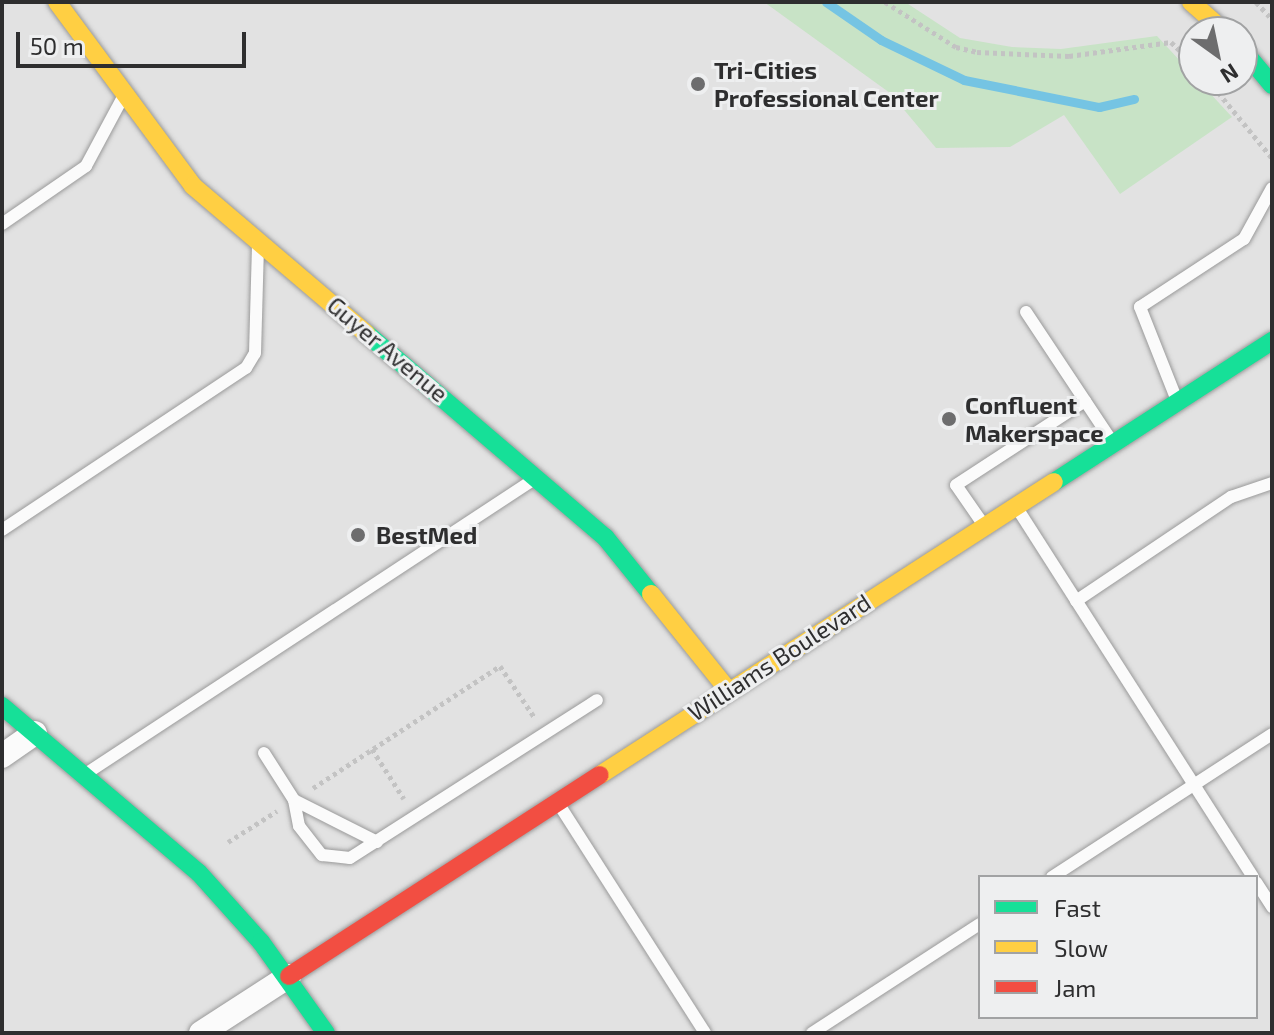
<!DOCTYPE html>
<html>
<head>
<meta charset="utf-8">
<style>
  body { margin:0 }
  #map { position:relative; width:1274px; height:1035px; overflow:hidden; background:#e2e2e2; font-family:"Exo 2",sans-serif }
  div>[style] { position:absolute }
  .green>* { inset:0; background:#c8e3c6 }
  .stream>* { height:9px; margin:-4.5px; padding:0 4.5px; transform-origin:4.5px; border-radius:4.5px; background:#75c4e3 }
  .path>* { height:5px; margin-top:-2.5px; transform-origin:0; background:repeating-linear-gradient(90deg,#c3c3c3 0 4px,transparent 0 8px) }
  .roads { filter:drop-shadow(0 0 2px #9a9a9a) drop-shadow(0 0 2px #9a9a9a) }
  .lane>* { height:12px; margin:-6px; padding:0 6px; transform-origin:6px; border-radius:6px; background:#fbfbfb }
  .street>* { height:24px; margin:-12px; padding:0 12px; transform-origin:12px; border-radius:12px; background:#fbfbfb }
  .fast>* { height:18px; margin:-9px; padding:0 9px; transform-origin:9px; border-radius:9px; background:#16e098 }
  .slow>* { height:18px; margin:-9px; padding:0 9px; transform-origin:9px; border-radius:9px; background:#ffcf43 }
  .jam>* { height:18px; margin:-9px; padding:0 9px; transform-origin:9px; border-radius:9px; background:#f24e42 }
  .dots>* { width:22px; height:22px; translate:-50% -50%; box-sizing:border-box; border:4px solid #eeeff0; border-radius:50% }
  span { translate:-50% -50%; white-space:nowrap; text-align:center; line-height:1.15; -webkit-text-stroke:6px #eeeff0; paint-order:stroke }
  .poi-label { font-size:24px; color:#2e2e2f; font-weight:700 }
  .left { translate:0 -50%; text-align:left }
  .street-label { font-size:24px; color:#2e2e2f }
  .frame { position:absolute; inset:0; border:4px solid #2e2e2f; pointer-events:none }
  .legend { position:absolute; left:978px; top:875px; width:280px; height:144px; box-sizing:border-box; background:#eeeff0; border:2px solid #a1a2a3; margin:0; padding:10px 14px; list-style:none; font-size:24px; color:#2e2e2f }
  .legend li { display:flex; align-items:center; gap:16px; height:40px }
  .legend b { width:40px; border:2px solid #a1a2a3 }
  .north { position:absolute; left:1178px; top:16px; width:80px; height:80px; box-sizing:border-box; background:#eeeff0; border:2px solid #a1a2a3; border-radius:50%; rotate:147deg; font-size:22px; font-weight:700; line-height:32px; text-align:center; color:#2e2e2f }
  .north::after { content:''; display:block; margin:auto; width:28px; height:36px; background:#6d6d6e; clip-path:polygon(50% 0,100% 100%,50% 72%,0 100%) }
  .scale { position:absolute; left:16px; top:32px; width:230px; height:36px; box-sizing:border-box; border:4px solid #2e2e2f; border-top:0; padding-left:10px; font-size:24px; line-height:28px; white-space:nowrap; color:#2e2e2f; -webkit-text-stroke:6px #eeeff0; paint-order:stroke }
</style>
</head>
<body>
<div id="map">
  <div class="green">
    <i style="clip-path:polygon(764px 2px,905px 2px,960px 38px,1012px 47px,1061px 49px,1157px 36px,1232px 117px,1120px 194px,1064px 115px,1010px 147px,936px 148px,890px 93px)"></i>
  </div>
  <div class="stream">
    <i style="left:826px;top:2px;width:67px;rotate:34.6deg"></i>
    <i style="left:881px;top:40px;width:92px;rotate:25.7deg"></i>
    <i style="left:964px;top:80px;width:138px;rotate:11.3deg"></i>
    <i style="left:1099px;top:107px;width:36px;rotate:-13deg"></i>
  </div>
  <div class="path">
    <i style="left:885px;top:2px;width:84px;rotate:32.4deg"></i>
    <i style="left:956px;top:47px;width:22px;rotate:13deg"></i>
    <i style="left:977px;top:52px;width:92px;rotate:2.5deg"></i>
    <i style="left:1069px;top:56px;width:103px;rotate:-7.8deg"></i>
    <i style="left:1171px;top:42px;width:32px;rotate:44deg"></i>
    <i style="left:1256px;top:2px;width:23px;rotate:47deg"></i>
    <i style="left:1208px;top:80px;width:101px;rotate:50.6deg"></i>
    <i style="left:372px;top:749px;width:59px;rotate:57.4deg"></i>
    <i style="left:313px;top:788px;width:223px;rotate:-33.1deg"></i>
    <i style="left:500px;top:666px;width:63px;rotate:56.1deg"></i>
    <i style="left:228px;top:842px;width:58px;rotate:-32.3deg"></i>
  </div>
  <div class="roads">
    <div class="lane">
      <i style="left:2px;top:224px;width:102px;rotate:-34.6deg"></i>
      <i style="left:86px;top:166px;width:76px;rotate:-61.8deg"></i>
      <i style="left:1026px;top:312px;width:154px;rotate:56.4deg"></i>
      <i style="left:1176px;top:398px;width:98px;rotate:-111.6deg"></i>
      <i style="left:1140px;top:307px;width:124px;rotate:-33.2deg"></i>
      <i style="left:1244px;top:239px;width:58px;rotate:-61.2deg"></i>
      <i style="left:1017px;top:508px;width:438px;rotate:57.4deg"></i>
      <i style="left:983px;top:524px;width:47px;rotate:-124.7deg"></i>
      <i style="left:956px;top:485px;width:154px;rotate:-33.1deg"></i>
      <i style="left:2px;top:530px;width:293px;rotate:-33.6deg"></i>
      <i style="left:246px;top:368px;width:17px;rotate:-59deg"></i>
      <i style="left:255px;top:353px;width:107px;rotate:-88.4deg"></i>
      <i style="left:1076px;top:601px;width:187px;rotate:-33.9deg"></i>
      <i style="left:1231px;top:497px;width:43px;rotate:-18.9deg"></i>
      <i style="left:264px;top:753px;width:56px;rotate:57.4deg"></i>
      <i style="left:294px;top:800px;width:26px;rotate:79deg"></i>
      <i style="left:299px;top:826px;width:37px;rotate:52deg"></i>
      <i style="left:322px;top:855px;width:28px;rotate:6deg"></i>
      <i style="left:350px;top:858px;width:293px;rotate:-32.6deg"></i>
      <i style="left:87px;top:773px;width:534px;rotate:-33.3deg"></i>
      <i style="left:294px;top:800px;width:93px;rotate:26.8deg"></i>
      <i style="left:560px;top:806px;width:269px;rotate:57.4deg"></i>
      <i style="left:1052px;top:877px;width:262px;rotate:-33deg"></i>
      <i style="left:1256px;top:882px;width:30px;rotate:57deg"></i>
      <i style="left:812px;top:1033px;width:200px;rotate:-33deg"></i>
    </div>
    <div class="street">
      <i style="left:2px;top:756px;width:40px;rotate:-34.9deg"></i>
      <i style="left:201px;top:1033px;width:105px;rotate:-32.9deg"></i>
    </div>
    <div class="fast">
      <i style="left:1242px;top:49px;width:47px;rotate:50.2deg"></i>
      <i style="left:367px;top:334px;width:313px;rotate:40.5deg"></i>
      <i style="left:605px;top:537px;width:73px;rotate:51.1deg"></i>
      <i style="left:1054px;top:482px;width:260px;rotate:-32.9deg"></i>
      <i style="left:2px;top:706px;width:258px;rotate:40.3deg"></i>
      <i style="left:199px;top:873px;width:93px;rotate:48.1deg"></i>
      <i style="left:261px;top:942px;width:112px;rotate:54.5deg"></i>
    </div>
    <div class="slow">
      <i style="left:57px;top:2px;width:229px;rotate:53.5deg"></i>
      <i style="left:193px;top:186px;width:228px;rotate:40.4deg"></i>
      <i style="left:1191px;top:2px;width:45px;rotate:41.4deg"></i>
      <i style="left:651px;top:594px;width:123px;rotate:51.3deg"></i>
      <i style="left:600px;top:775px;width:540px;rotate:-32.84deg"></i>
    </div>
    <div class="jam">
      <i style="left:289px;top:976px;width:370px;rotate:-32.9deg"></i>
    </div>
  </div>
  <div class="dots">
    <i style="left:698px;top:84px;background:#6d6d6e"></i>
    <i style="left:949px;top:419px;background:#6d6d6e"></i>
    <i style="left:358px;top:535px;background:#6d6d6e"></i>
  </div>
  <div class="poi-label">
    <span class="left" style="left:714px;top:84px">Tri-Cities<br>Professional Center</span>
    <span class="left" style="left:965px;top:419px">Confluent<br>Makerspace</span>
    <span class="left" style="left:376px;top:535px">BestMed</span>
  </div>
  <div class="street-label">
    <span style="left:388px;top:349px;rotate:40deg">Guyer Avenue</span>
    <span style="left:779px;top:657px;rotate:-33deg">Williams Boulevard</span>
  </div>
  <div class="frame"></div>
  <ul class="legend">
  <li><b style="height:10px;background:#16e098"></b>Fast</li>
  <li><b style="height:10px;background:#ffcf43"></b>Slow</li>
  <li><b style="height:10px;background:#f24e42"></b>Jam</li>
  </ul>
  <div class="north">N</div>
  <div class="scale">50 m</div>
</div>
</body>
</html>
